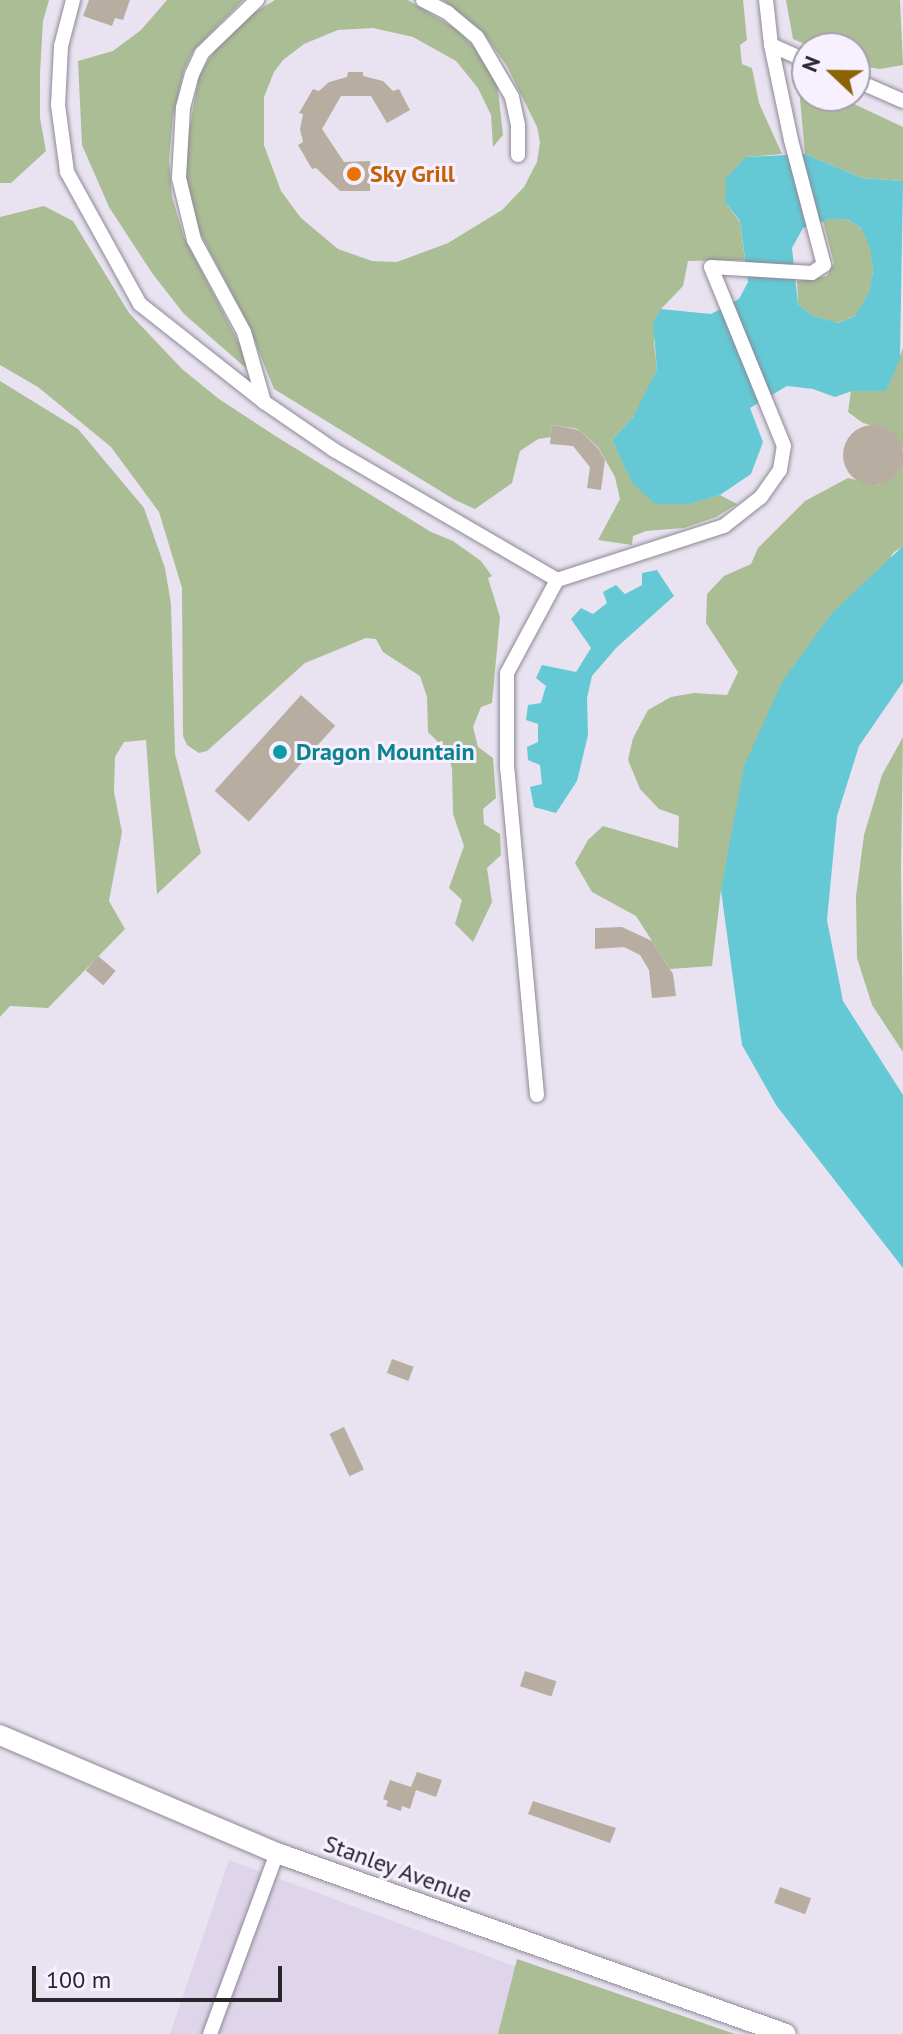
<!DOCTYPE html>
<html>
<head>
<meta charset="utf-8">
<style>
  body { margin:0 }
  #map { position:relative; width:903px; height:2034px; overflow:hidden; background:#e9e3f1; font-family:"PT Sans",sans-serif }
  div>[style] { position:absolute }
  .built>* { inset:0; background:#dfd5eb }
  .green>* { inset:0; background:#abbd95 }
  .water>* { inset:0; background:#64c9d5 }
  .building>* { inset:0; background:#b8ada1; transform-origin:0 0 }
  .round { border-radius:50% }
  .roads { filter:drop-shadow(0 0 2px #8e8896) drop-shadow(0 0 2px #8e8896) }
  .street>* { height:14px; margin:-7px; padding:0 7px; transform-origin:7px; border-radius:7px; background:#fff }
  .secondary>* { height:20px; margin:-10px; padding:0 10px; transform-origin:10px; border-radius:10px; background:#fff }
  .dots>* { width:22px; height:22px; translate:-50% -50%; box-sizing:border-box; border:4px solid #f6f0ff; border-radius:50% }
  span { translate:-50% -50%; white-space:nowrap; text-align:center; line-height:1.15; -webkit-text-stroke:6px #f6f0ff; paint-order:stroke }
  .food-label { font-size:24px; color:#c56008; font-weight:700 }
  .left { translate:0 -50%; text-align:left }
  .culture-label { font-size:24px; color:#0d838f; font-weight:700 }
  .street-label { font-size:24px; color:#28262b }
  .north { position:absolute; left:791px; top:32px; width:80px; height:80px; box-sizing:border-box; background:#f6f0ff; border:2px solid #a49faa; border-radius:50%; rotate:292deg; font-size:22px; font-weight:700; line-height:32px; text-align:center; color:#28262b }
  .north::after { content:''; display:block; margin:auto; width:28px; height:36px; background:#8b6304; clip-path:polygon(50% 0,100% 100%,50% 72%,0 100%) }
  .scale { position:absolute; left:32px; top:1966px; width:250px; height:36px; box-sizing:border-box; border:4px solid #28262b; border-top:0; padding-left:10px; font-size:24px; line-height:28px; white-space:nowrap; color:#28262b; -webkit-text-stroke:6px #f6f0ff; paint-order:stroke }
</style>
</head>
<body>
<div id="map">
  <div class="built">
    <i style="clip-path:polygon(229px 1860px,697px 2034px,170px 2034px)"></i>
  </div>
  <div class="green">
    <i style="clip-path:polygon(0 0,49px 0,43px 21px,40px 73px,40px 118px,46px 151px,11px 183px,0 183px)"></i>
    <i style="clip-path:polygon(167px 0,243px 0,193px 51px,184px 70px,173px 117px,169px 160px,172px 197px,184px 237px,241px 347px,247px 369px,184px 314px,152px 273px,109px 207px,82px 145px,78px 61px,113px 51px,141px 30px)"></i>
    <i style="clip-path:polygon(275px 0,408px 0,456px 29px,475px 48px,497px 81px,503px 135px,493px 147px,491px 115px,478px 88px,456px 61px,413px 37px,373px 28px,338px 30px,304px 44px,283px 60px,274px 72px,264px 97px,264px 145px,281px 191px,301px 218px,338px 249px,372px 261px,397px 262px,448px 243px,502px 210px,524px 187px,537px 162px,540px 142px,537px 127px,507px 66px,481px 30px,443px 0,743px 0,747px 40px,740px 45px,742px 64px,752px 68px,759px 103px,782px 154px,746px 157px,725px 202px,740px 222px,745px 260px,688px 261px,683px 286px,661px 309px,654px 342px,657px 370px,649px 390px,633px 417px,612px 440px,632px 480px,687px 504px,720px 495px,737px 504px,716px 517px,684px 528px,646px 531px,633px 536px,632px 545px,598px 540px,620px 499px,615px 477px,598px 447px,578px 429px,552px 425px,551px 437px,538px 439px,520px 451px,512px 483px,475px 509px,455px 500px,274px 389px,247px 322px,199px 231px,187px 192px,185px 155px,199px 75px,215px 50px,242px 20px)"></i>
    <i style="clip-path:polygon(786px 0,900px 0,903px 65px,880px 69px,861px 66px,855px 64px,855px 48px,814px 48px,793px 39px)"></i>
    <i style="clip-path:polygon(798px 77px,807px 81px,807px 96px,837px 96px,903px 127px,903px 181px,862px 178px,805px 154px)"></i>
    <i style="clip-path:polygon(44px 206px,73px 221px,129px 313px,182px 369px,219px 399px,277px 437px,431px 532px,453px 541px,481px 561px,492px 576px,488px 578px,500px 617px,492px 703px,481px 707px,473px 727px,478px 747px,493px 758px,496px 798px,483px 809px,484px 824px,500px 834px,501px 855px,487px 868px,492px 902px,473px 942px,455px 924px,462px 900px,449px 888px,464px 846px,453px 814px,452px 768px,446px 750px,428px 732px,427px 697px,420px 676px,383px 652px,376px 639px,366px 638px,305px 663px,207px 751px,199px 753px,187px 745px,183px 736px,182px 588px,159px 512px,111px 447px,38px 387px,0 365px,0 217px)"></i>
    <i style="clip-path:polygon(830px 219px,847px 219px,861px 228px,871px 247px,873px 271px,869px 293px,855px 316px,837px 323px,811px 315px,798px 304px,797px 281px,827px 276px,834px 263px,823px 221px)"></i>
    <i style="clip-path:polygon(903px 348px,903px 546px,893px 553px,721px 890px,712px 966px,670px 969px,636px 916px,592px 892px,575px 863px,588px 840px,603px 826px,678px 848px,679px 816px,659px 809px,640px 789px,628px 760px,633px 738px,648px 710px,671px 697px,694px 693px,727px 695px,738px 672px,706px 623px,707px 594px,724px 576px,751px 564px,758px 548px,805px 501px,848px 478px,878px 485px,898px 472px,903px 450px,898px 439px,889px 430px,863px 423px,848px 412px,851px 391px,886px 391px)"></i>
    <i style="clip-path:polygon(0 381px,78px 429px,144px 508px,165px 568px,171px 604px,175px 754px,201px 853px,157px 894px,146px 740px,124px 742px,115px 757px,114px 792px,122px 832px,109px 901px,125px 929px,48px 1008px,10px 1006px,0 1017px)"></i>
    <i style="clip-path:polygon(903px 737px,901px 869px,903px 1052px,872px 1005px,857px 958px,856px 896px,864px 835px,882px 775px)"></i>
    <i style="clip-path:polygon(517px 1959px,735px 2034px,498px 2034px)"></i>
  </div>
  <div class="water">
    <i style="clip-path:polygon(evenodd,805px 154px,862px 178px,903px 181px,900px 359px,886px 391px,852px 391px,835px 397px,813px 389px,787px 386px,750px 408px,763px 442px,751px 474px,720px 495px,689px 504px,655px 504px,632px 482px,612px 440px,633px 417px,657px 370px,653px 322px,661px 309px,711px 314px,739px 299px,748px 282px,740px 221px,725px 202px,726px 178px,746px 157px,805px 154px,830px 219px,847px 219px,861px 228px,870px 247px,873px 271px,869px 292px,855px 316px,838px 323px,811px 315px,798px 304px,792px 248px,803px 228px,830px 219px)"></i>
    <i style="clip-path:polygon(903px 546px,903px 682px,859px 746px,837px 816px,827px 920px,843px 1001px,903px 1095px,903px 1268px,776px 1105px,742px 1045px,721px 890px,744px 766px,782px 682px,832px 613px)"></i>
    <i style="clip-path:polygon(657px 570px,674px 596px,616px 648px,592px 676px,587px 698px,588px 735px,577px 781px,556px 813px,534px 807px,530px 787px,542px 784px,540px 765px,528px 760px,527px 747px,538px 742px,538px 724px,526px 720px,528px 705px,541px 703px,546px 686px,536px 678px,542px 665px,576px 672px,591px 648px,571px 619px,581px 608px,593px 614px,607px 603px,603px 592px,616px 585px,625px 594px,642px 585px,642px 573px)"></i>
  </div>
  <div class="building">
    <i style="clip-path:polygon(89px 0,130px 0,123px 20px,115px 18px,112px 26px,83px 16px)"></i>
    <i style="clip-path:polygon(348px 72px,363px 72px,363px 76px,383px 81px,393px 91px,399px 89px,410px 110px,387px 123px,371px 96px,341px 96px,322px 129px,344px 162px,370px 161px,370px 191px,340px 191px,316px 168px,312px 169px,298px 145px,303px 142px,300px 129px,303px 114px,299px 113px,313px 89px,319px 91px,329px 82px,347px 77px)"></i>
    <i style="clip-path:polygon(552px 425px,579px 430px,598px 448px,605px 460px,601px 490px,587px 488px,590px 467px,573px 446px,550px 444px)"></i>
    <i class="round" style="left:843px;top:425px;width:60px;height:60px"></i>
    <i style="left:301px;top:695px;width:46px;height:129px;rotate:42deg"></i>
    <i style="clip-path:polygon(622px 927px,652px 941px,673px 974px,676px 996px,652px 998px,649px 970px,640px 955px,624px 947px,595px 949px,595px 928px)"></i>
    <i style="left:98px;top:956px;width:23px;height:19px;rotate:40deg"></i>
    <i style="left:392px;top:1359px;width:23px;height:15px;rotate:20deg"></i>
    <i style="left:344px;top:1427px;width:47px;height:16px;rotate:65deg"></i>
    <i style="left:525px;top:1671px;width:33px;height:16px;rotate:18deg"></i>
    <i style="clip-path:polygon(417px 1772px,442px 1780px,436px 1797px,416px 1790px,410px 1809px,402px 1806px,401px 1811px,386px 1806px,388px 1801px,383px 1799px,390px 1780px,411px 1787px)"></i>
    <i style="clip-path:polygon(533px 1801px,616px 1828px,610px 1843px,528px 1814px)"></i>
    <i style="left:780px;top:1887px;width:33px;height:17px;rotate:20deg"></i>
  </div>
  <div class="roads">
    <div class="street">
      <i style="left:73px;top:0;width:48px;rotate:104.6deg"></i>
      <i style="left:61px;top:46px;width:59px;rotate:92.9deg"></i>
      <i style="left:58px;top:105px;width:68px;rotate:82.3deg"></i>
      <i style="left:67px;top:172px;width:151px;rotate:61.1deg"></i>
      <i style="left:140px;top:304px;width:158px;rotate:38.3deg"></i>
      <i style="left:264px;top:402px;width:85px;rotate:34.4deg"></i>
      <i style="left:334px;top:450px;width:258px;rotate:30.2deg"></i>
      <i style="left:557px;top:580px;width:176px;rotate:-17.9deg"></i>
      <i style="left:724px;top:526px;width:47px;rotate:-38.1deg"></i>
      <i style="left:761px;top:497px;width:33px;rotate:-55deg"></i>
      <i style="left:780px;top:470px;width:24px;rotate:-81deg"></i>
      <i style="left:784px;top:446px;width:193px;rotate:-112.2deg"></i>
      <i style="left:711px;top:267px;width:101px;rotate:3.4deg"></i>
      <i style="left:812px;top:273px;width:14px;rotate:-34deg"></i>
      <i style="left:824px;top:265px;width:129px;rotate:-104.8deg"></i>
      <i style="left:791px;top:140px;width:97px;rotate:-101.9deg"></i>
      <i style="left:771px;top:45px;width:45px;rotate:-96.3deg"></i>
      <i style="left:257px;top:0;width:76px;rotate:136.1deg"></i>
      <i style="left:202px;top:53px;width:23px;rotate:115deg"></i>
      <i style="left:192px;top:74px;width:35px;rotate:105deg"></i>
      <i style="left:183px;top:108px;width:70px;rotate:93.3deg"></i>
      <i style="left:179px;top:178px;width:64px;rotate:76.4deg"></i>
      <i style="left:194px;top:240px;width:105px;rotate:61.5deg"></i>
      <i style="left:244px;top:332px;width:73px;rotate:74.1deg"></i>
      <i style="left:423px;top:0;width:28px;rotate:27deg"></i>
      <i style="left:448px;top:13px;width:38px;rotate:40deg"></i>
      <i style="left:477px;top:37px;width:69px;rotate:59.7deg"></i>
      <i style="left:512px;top:97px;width:29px;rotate:78deg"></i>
      <i style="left:518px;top:125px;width:30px;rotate:90deg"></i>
      <i style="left:771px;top:45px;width:39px;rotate:24deg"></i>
      <i style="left:855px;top:80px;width:52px;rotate:23.6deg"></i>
      <i style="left:537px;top:1095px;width:328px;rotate:-95.2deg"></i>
      <i style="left:507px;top:768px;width:95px;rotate:-90deg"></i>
      <i style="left:507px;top:673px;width:106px;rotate:-61.7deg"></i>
      <i style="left:210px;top:2034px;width:193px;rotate:-69.7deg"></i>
    </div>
    <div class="secondary">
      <i style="left:0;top:1735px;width:301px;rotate:23.1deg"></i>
      <i style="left:277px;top:1853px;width:540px;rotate:19.58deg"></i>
    </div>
  </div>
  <div class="dots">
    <i style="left:354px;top:174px;background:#e8710a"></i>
    <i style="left:280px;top:752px;background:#0f9aa8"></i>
  </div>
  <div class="food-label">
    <span class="left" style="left:370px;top:174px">Sky Grill</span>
  </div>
  <div class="culture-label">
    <span class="left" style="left:296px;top:752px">Dragon Mountain</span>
  </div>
  <div class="street-label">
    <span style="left:398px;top:1869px;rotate:20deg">Stanley Avenue</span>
  </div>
  <div class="north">N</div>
  <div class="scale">100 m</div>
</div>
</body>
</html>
